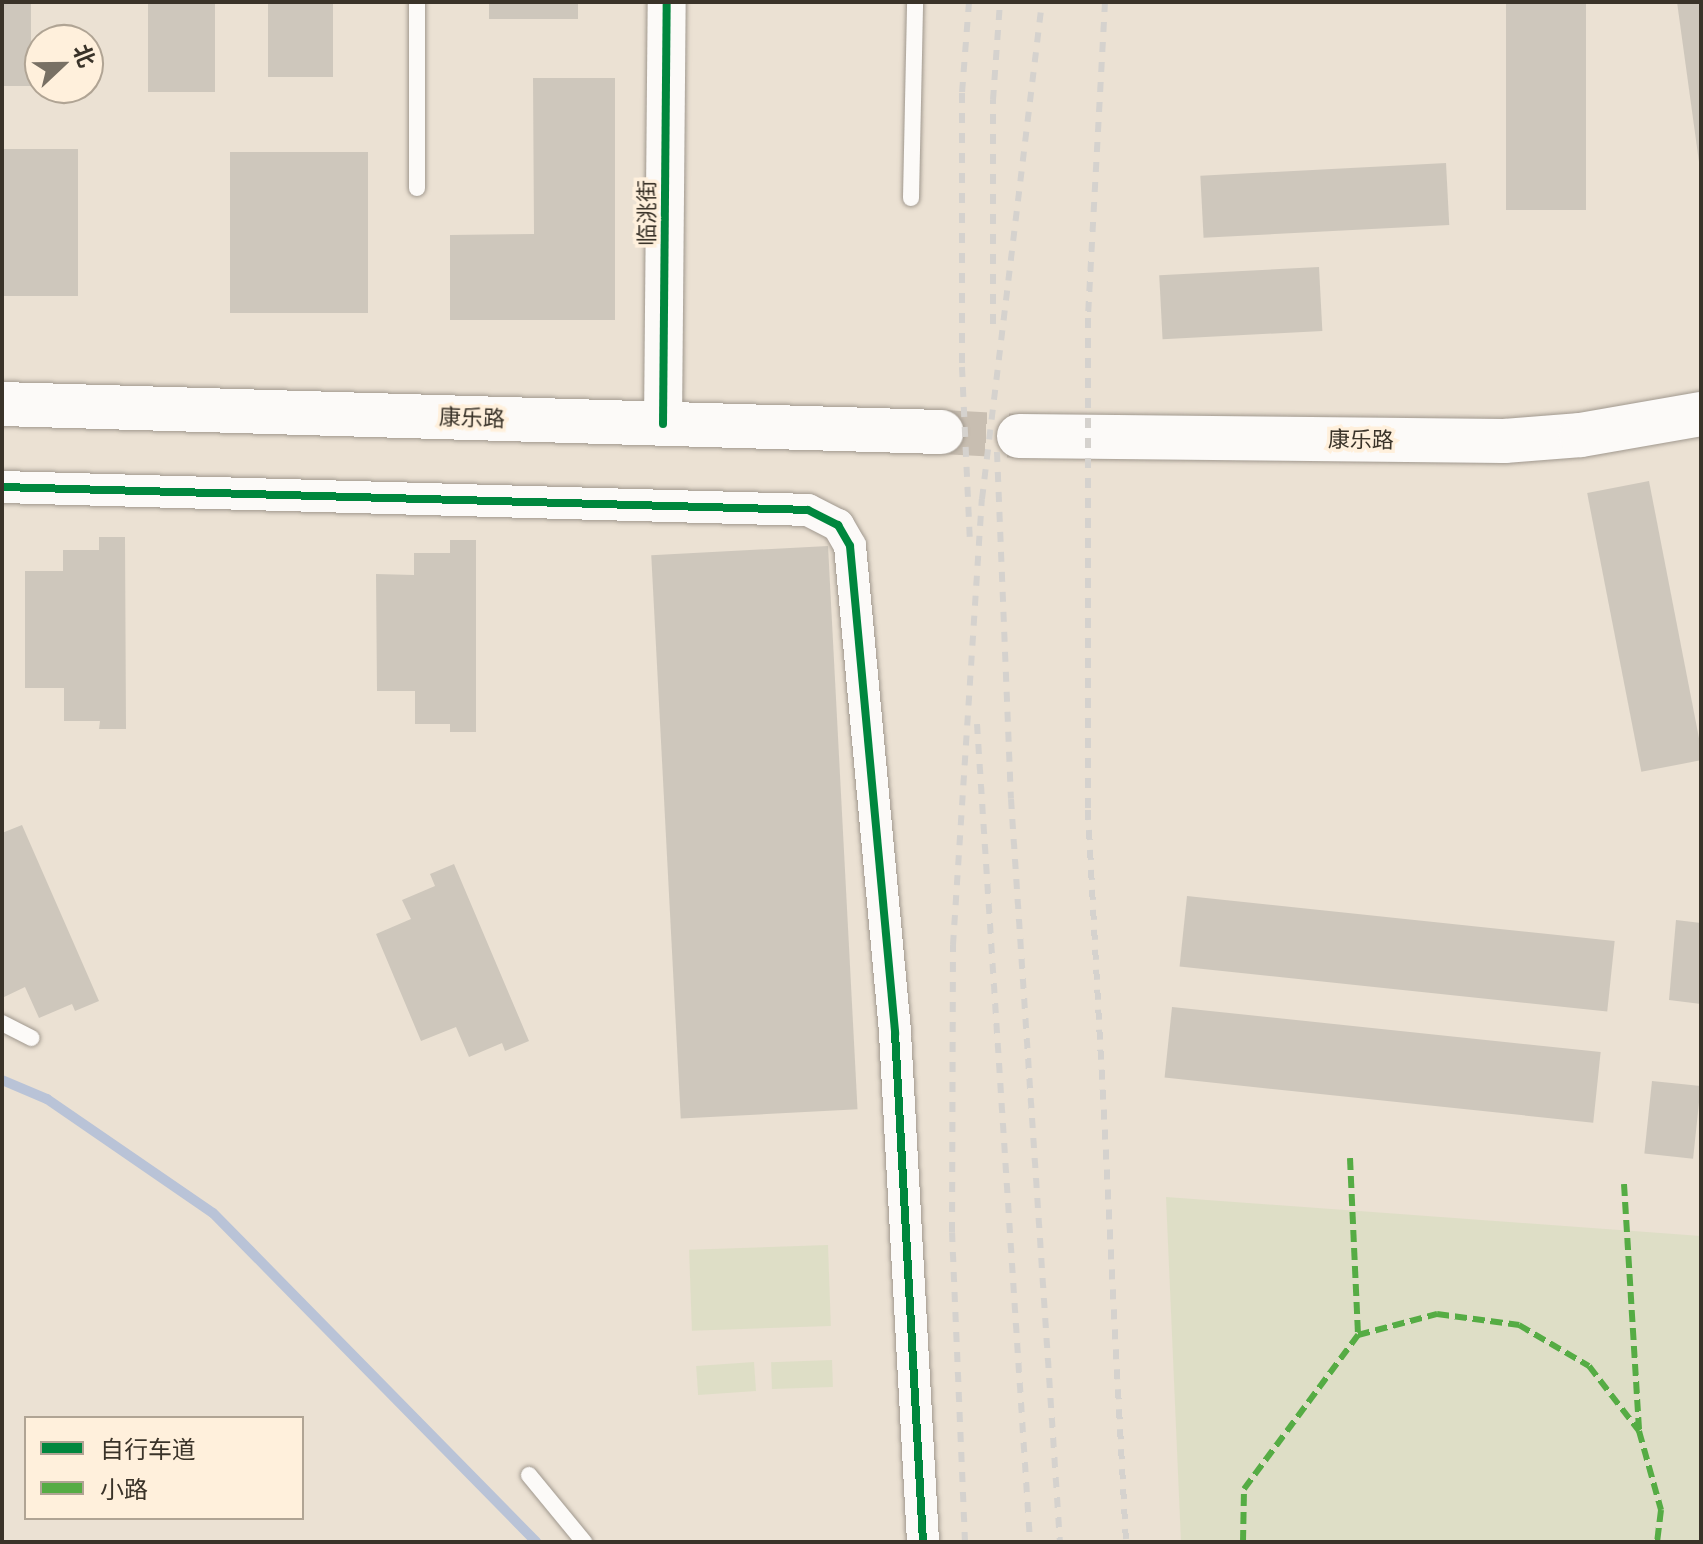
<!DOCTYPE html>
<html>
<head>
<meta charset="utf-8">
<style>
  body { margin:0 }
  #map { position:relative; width:1703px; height:1544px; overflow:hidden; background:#ebe1d3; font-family:"Titillium Web","Noto Sans SC",sans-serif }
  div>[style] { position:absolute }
  .green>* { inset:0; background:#dedec6; transform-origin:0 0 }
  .stream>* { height:10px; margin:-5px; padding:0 5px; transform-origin:5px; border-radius:5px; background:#b9c3d7 }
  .building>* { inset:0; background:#cec7bc; transform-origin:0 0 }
  .secondary-tunnel>* { height:44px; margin-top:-22px; transform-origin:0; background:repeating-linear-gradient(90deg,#c8beb1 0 44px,transparent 0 66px) }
  .roads { filter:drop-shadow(0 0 2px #a0988e) drop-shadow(0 0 2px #a0988e) }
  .service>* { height:16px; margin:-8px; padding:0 8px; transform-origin:8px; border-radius:8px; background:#fcfaf8 }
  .minor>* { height:32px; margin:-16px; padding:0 16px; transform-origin:16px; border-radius:16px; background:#fcfaf8 }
  .tertiary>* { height:38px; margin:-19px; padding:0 19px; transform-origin:19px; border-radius:19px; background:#fcfaf8 }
  .secondary>* { height:44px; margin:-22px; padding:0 22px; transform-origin:22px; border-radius:22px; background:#fcfaf8 }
  .rail>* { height:6px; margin-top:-3px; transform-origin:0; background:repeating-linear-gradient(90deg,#d5d2ce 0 10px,transparent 0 20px) }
  .quiet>* { height:6px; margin-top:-3px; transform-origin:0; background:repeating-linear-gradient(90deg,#55ac44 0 12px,transparent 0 18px) }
  .cycleway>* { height:8px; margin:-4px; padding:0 4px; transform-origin:4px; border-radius:4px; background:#00873e }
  span { translate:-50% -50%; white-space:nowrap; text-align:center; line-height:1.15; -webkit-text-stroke:7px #fff0dc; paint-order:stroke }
  .street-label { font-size:22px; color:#3a3329 }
  .frame { position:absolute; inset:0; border:4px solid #3a3329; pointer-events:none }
  .legend { position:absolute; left:24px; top:1416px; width:280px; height:104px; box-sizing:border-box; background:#fff0dc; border:2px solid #b0a494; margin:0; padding:10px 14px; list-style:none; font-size:24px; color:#3a3329 }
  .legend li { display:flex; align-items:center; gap:16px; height:40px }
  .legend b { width:40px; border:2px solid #b0a494 }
  .north { position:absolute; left:24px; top:24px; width:80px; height:80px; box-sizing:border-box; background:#fff0dc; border:2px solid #b0a494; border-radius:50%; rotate:68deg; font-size:22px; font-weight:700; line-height:32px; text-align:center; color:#3a3329 }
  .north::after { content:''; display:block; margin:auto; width:28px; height:36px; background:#787064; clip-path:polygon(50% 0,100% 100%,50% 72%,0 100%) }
</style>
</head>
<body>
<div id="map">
  <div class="green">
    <i style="clip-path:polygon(1166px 1197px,1701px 1236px,1701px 1542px,1181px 1542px)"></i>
    <i style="left:828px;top:1245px;width:81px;height:139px;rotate:88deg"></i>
    <i style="left:832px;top:1360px;width:27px;height:61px;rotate:88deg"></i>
    <i style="left:754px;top:1362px;width:29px;height:58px;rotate:86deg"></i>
  </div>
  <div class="stream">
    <i style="left:2px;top:1080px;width:49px;rotate:22.9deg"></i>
    <i style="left:47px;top:1099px;width:201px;rotate:34.5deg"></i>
    <i style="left:213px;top:1213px;width:461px;rotate:45.5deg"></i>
  </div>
  <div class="building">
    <i style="left:2px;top:2px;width:29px;height:84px"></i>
    <i style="left:148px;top:2px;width:67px;height:90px"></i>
    <i style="left:268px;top:2px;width:65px;height:75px"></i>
    <i style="left:489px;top:2px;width:89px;height:17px"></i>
    <i style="left:1506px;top:2px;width:80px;height:208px"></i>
    <i style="clip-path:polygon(1677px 2px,1701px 2px,1701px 162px,1699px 162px)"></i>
    <i style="clip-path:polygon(533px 78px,615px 78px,615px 320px,450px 320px,450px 235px,534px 234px)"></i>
    <i style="left:2px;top:149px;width:76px;height:147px"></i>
    <i style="left:230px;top:152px;width:138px;height:161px"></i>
    <i style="left:1446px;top:163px;width:62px;height:246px;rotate:87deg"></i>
    <i style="left:1319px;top:267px;width:64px;height:160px;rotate:87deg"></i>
    <i style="left:1649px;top:481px;width:284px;height:63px;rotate:79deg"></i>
    <i style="clip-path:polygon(99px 537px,125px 537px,126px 729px,99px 729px,100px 721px,64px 721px,64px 688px,25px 688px,25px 571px,63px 571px,63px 550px,99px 550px)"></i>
    <i style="clip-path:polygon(450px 540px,476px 540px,476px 732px,450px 732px,450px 724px,415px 724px,415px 691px,377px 691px,376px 574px,414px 575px,414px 553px,450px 553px)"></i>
    <i style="left:828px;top:546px;width:564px;height:177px;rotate:87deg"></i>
    <i style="clip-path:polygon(22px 825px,99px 1001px,75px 1011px,72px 1004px,39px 1018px,25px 987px,2px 998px,2px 833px)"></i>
    <i style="clip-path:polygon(454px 864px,529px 1041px,505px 1051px,502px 1043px,469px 1057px,456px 1027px,421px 1041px,376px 934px,411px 919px,402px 900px,435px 886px,430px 874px)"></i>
    <i style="left:1187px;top:896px;width:430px;height:71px;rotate:6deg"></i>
    <i style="clip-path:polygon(1676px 920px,1701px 923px,1701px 1004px,1669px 1000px)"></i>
    <i style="left:1172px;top:1007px;width:431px;height:71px;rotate:6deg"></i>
    <i style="left:1652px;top:1081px;width:49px;height:73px;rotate:6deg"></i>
  </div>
  <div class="secondary-tunnel">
    <i style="left:942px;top:432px;width:77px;rotate:3deg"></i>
  </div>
  <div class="roads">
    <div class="service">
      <i style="left:417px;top:188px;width:186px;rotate:-90deg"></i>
      <i style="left:911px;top:198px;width:196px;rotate:-88.8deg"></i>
      <i style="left:2px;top:1023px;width:33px;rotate:27deg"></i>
      <i style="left:529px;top:1475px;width:87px;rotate:50.6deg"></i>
    </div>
    <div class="minor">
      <i style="left:2px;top:487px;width:806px;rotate:1.63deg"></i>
      <i style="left:808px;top:510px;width:34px;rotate:27deg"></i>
      <i style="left:838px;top:525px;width:24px;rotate:60deg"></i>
      <i style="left:850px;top:546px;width:489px;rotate:84.7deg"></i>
      <i style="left:895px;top:1033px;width:510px;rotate:86.85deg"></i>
    </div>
    <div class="tertiary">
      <i style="left:663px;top:424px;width:422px;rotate:-89.5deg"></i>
    </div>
    <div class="secondary">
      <i style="left:2px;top:404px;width:940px;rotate:1.71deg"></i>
      <i style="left:1019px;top:436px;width:485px;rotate:0.6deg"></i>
      <i style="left:1504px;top:441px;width:77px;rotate:-4.5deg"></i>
      <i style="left:1581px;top:435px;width:122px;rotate:-9.9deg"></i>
    </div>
  </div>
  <div class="rail">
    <i style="left:969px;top:2px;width:91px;rotate:94.4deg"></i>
    <i style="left:962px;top:93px;width:274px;rotate:90deg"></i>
    <i style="left:962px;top:367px;width:177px;rotate:87.4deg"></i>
    <i style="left:1105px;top:2px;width:316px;rotate:93.1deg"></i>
    <i style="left:1088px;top:318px;width:492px;rotate:90deg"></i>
    <i style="left:1088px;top:810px;width:733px;rotate:87.03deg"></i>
    <i style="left:993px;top:324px;width:224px;rotate:-90deg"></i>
    <i style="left:993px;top:100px;width:98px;rotate:-85.9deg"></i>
    <i style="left:997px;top:452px;width:347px;rotate:87.7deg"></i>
    <i style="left:1011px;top:799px;width:745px;rotate:86.23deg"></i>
    <i style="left:977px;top:724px;width:820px;rotate:86.29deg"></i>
    <i style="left:965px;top:1542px;width:310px;rotate:-92.4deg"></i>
    <i style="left:952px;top:1232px;width:287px;rotate:-89.8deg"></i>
    <i style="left:953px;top:945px;width:447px;rotate:-86.3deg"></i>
    <i style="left:982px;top:499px;width:501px;rotate:-83.12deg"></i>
  </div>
  <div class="quiet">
    <i style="left:1350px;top:1158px;width:177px;rotate:87.4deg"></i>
    <i style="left:1624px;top:1184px;width:247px;rotate:86.5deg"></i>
    <i style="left:1243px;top:1542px;width:53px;rotate:-88.9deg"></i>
    <i style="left:1244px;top:1489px;width:192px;rotate:-53.5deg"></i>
    <i style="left:1358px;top:1335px;width:82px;rotate:-14.9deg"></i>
    <i style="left:1437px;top:1314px;width:83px;rotate:7.6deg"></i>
    <i style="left:1519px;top:1325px;width:81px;rotate:30.4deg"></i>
    <i style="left:1589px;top:1366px;width:82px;rotate:52.4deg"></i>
    <i style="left:1639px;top:1431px;width:82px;rotate:74.4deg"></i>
    <i style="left:1661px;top:1510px;width:32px;rotate:97deg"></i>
  </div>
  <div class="cycleway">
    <i style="left:663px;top:424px;width:422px;rotate:-89.5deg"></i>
    <i style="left:2px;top:487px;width:806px;rotate:1.63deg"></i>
    <i style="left:808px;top:510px;width:34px;rotate:27deg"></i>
    <i style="left:838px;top:525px;width:24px;rotate:60deg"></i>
    <i style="left:850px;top:546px;width:489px;rotate:84.7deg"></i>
    <i style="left:895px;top:1033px;width:510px;rotate:86.85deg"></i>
  </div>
  <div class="street-label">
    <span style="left:647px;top:213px;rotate:-90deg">临洮街</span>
    <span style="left:472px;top:418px;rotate:2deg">康乐路</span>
    <span style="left:1361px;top:440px;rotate:1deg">康乐路</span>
  </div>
  <div class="frame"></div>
  <ul class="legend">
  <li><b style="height:10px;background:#00873e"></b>自行车道</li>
  <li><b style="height:10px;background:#55ac44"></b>小路</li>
  </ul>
  <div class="north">北</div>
</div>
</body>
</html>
